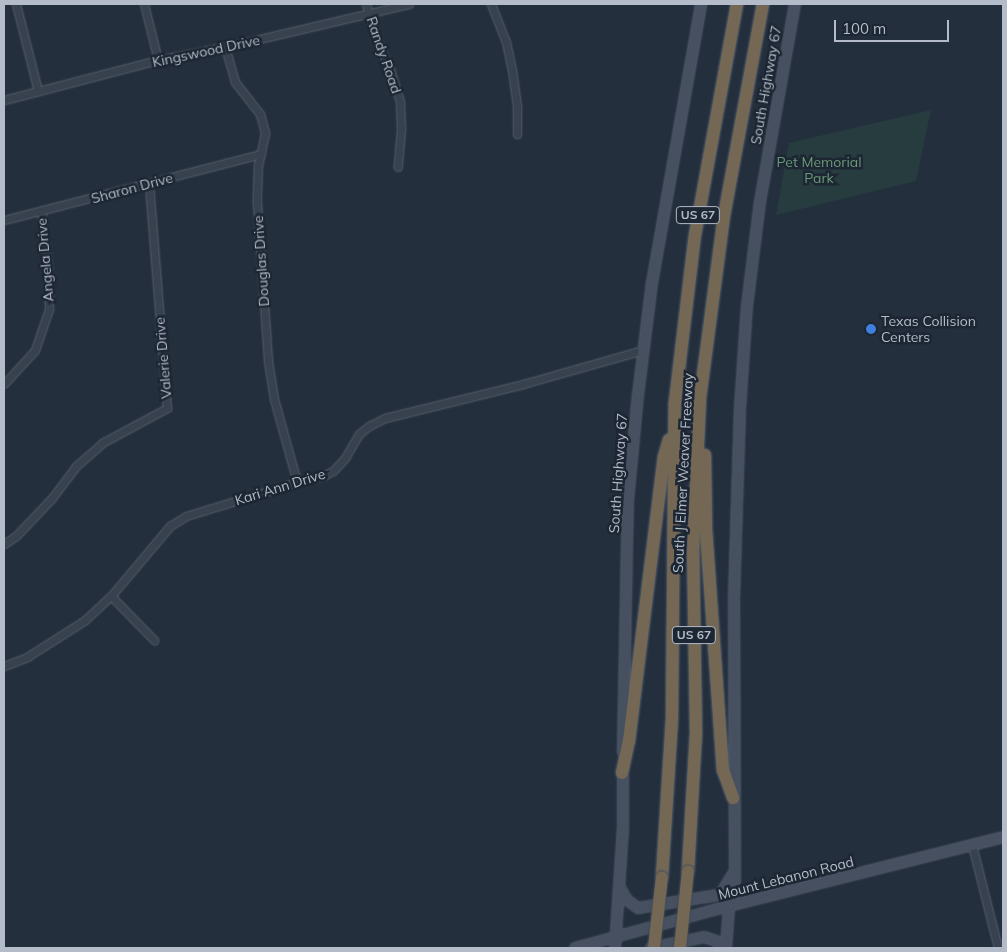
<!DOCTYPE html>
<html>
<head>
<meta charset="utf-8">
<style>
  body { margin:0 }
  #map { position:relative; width:1007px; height:952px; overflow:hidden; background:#242f3e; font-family:Mulish,sans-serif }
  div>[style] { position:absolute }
  .green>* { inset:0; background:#263c3f }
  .roads { filter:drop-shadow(0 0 1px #565f6c) drop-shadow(0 0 1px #565f6c) }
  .street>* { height:7px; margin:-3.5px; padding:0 3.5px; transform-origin:3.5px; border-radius:3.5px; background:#38414e }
  .secondary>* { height:10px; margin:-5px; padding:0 5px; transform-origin:5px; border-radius:5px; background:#465061 }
  .highway>* { height:12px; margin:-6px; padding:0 6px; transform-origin:6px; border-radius:6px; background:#746855 }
  .bridges { filter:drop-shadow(0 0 1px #434c59) drop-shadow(0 0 1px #434c59) }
  .highway-bridge>* { height:12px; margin:-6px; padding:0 6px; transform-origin:6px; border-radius:6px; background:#746855 }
  .dots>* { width:14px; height:14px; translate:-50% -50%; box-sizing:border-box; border:2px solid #1d2633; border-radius:50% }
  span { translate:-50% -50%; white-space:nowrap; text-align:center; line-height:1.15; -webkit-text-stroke:5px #1d2633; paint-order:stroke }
  .shield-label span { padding:1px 4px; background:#1d2633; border:1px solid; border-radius:4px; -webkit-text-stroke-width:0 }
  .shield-label { font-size:12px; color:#b4bcc9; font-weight:700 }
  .street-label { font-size:14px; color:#b4bcc9 }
  .park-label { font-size:14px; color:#6b9a76 }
  .poi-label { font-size:14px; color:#b4bcc9 }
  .left { translate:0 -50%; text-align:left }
  .frame { position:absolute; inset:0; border:5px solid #b4bcc9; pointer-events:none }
  .scale { position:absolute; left:834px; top:20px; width:115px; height:22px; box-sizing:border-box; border:2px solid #b4bcc9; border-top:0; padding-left:6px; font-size:15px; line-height:18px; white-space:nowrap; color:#b4bcc9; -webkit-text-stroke:4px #1d2633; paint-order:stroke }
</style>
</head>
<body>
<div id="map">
  <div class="green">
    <i style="clip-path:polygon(931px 110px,916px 181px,776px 215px,789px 143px)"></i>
  </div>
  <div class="roads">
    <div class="street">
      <i style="left:16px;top:4px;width:90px;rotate:75.8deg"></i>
      <i style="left:144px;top:4px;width:58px;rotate:76deg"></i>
      <i style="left:366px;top:4px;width:35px;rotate:74deg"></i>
      <i style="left:376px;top:38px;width:34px;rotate:66deg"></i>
      <i style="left:390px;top:69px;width:34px;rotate:73deg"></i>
      <i style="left:400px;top:102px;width:27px;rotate:88deg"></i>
      <i style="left:401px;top:129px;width:38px;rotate:95deg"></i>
      <i style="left:491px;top:4px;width:41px;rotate:68.5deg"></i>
      <i style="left:506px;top:42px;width:29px;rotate:78deg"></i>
      <i style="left:512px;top:70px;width:35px;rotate:82deg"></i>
      <i style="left:517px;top:105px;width:29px;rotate:90deg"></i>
      <i style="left:225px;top:47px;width:36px;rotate:74deg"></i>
      <i style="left:235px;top:82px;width:41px;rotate:52deg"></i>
      <i style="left:260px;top:114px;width:20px;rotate:75deg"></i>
      <i style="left:265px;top:133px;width:33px;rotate:102deg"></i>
      <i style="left:258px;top:165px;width:38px;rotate:92deg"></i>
      <i style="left:257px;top:203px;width:158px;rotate:86deg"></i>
      <i style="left:268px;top:361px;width:38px;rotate:81deg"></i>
      <i style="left:274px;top:399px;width:86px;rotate:74.5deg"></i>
      <i style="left:4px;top:100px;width:159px;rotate:-14.6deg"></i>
      <i style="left:158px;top:60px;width:68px;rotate:-11deg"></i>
      <i style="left:225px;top:47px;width:189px;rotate:-13.2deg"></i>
      <i style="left:4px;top:220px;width:265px;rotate:-14.4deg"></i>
      <i style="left:4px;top:384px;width:46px;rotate:-47.6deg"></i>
      <i style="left:35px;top:350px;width:43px;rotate:-71.1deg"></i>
      <i style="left:49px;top:309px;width:42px;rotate:-91.4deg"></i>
      <i style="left:48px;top:267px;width:56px;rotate:-97.1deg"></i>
      <i style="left:4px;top:544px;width:14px;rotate:-34deg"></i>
      <i style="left:16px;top:536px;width:52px;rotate:-46.5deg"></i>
      <i style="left:52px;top:498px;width:40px;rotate:-53deg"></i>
      <i style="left:76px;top:466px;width:35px;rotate:-41deg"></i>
      <i style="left:102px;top:443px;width:74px;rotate:-28.3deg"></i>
      <i style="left:167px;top:408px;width:226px;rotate:-94.6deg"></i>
      <i style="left:111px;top:596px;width:62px;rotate:45.7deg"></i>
      <i style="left:4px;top:666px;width:25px;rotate:-21deg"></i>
      <i style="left:27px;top:657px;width:69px;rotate:-32.5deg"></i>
      <i style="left:85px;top:620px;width:35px;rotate:-43deg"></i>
      <i style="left:111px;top:596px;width:92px;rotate:-49.9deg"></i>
      <i style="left:170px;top:526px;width:19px;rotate:-32deg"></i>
      <i style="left:186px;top:516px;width:116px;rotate:-17deg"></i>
      <i style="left:297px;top:482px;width:29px;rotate:-14deg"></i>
      <i style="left:325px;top:475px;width:9px;rotate:-27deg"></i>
      <i style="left:333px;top:471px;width:18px;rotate:-47deg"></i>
      <i style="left:345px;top:458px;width:28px;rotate:-60deg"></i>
      <i style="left:359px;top:434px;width:13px;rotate:-39deg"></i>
      <i style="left:369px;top:426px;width:18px;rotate:-27deg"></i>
      <i style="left:385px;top:418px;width:142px;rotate:-13.8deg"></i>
      <i style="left:523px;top:384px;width:125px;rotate:-15.8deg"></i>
      <i style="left:972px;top:845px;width:106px;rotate:75.8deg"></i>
    </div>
    <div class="secondary">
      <i style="left:623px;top:752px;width:252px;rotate:-88.9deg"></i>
      <i style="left:628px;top:500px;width:105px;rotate:-84.6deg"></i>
      <i style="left:638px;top:395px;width:113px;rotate:-82.9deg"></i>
      <i style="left:652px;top:283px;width:283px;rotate:-80deg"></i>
      <i style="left:620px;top:888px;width:14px;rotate:60deg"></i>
      <i style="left:627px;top:900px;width:14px;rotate:36deg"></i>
      <i style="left:638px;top:908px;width:81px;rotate:-9.2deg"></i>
      <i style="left:718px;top:895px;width:5px;rotate:-37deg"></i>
      <i style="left:722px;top:892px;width:21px;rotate:-59deg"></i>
      <i style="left:575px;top:948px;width:160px;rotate:-15.3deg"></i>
      <i style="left:729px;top:906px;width:283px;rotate:-14.1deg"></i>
      <i style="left:615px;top:948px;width:122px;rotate:-86.2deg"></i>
      <i style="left:623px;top:826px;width:60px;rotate:-90deg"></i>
      <i style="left:651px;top:948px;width:54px;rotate:-11.7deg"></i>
      <i style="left:704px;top:937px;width:13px;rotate:18deg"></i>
      <i style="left:716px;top:941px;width:9px;rotate:49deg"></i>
      <i style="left:726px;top:948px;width:42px;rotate:-85.9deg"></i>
      <i style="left:729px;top:906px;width:27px;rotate:-77deg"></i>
      <i style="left:735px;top:880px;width:282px;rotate:-90.2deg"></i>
      <i style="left:734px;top:598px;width:190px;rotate:-88.2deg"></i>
      <i style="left:740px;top:408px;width:102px;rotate:-86.1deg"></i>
      <i style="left:747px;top:306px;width:105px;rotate:-82.9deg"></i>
      <i style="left:760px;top:202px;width:201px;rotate:-80deg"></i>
    </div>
    <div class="highway">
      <i style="left:705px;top:455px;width:74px;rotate:89.2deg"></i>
      <i style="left:706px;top:529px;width:242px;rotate:86deg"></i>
      <i style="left:723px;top:770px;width:30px;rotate:70deg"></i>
      <i style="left:622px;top:773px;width:33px;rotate:-78deg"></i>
      <i style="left:629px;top:741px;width:286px;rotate:-83deg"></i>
      <i style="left:664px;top:457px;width:18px;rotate:-74deg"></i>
      <i style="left:688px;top:871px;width:137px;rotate:-86.7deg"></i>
      <i style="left:696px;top:734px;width:181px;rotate:-90.9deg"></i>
      <i style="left:693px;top:553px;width:155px;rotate:-87.4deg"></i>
      <i style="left:700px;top:398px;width:184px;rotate:-82.5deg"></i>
      <i style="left:724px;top:216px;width:216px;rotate:-79.6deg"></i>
      <i style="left:662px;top:877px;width:161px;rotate:-86.4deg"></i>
      <i style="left:672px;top:716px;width:314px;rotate:-89.5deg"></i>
      <i style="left:675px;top:402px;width:168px;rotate:-83.2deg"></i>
      <i style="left:695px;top:235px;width:235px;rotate:-79.7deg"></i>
    </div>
  </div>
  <div class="bridges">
    <div class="highway-bridge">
      <i style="left:654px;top:948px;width:71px;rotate:-83.6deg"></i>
      <i style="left:680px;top:948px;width:77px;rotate:-84.1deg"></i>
    </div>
  </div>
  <div class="dots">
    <i style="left:871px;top:329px;background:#3f7fe0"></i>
  </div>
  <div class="shield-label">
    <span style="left:698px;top:215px">US 67</span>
    <span style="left:694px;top:635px">US 67</span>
  </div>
  <div class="street-label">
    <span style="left:206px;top:51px;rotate:-12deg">Kingswood Drive</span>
    <span style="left:384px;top:55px;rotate:71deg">Randy Road</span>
    <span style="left:766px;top:85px;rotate:-80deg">South Highway 67</span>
    <span style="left:132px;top:188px;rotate:-15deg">Sharon Drive</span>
    <span style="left:45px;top:260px;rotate:-95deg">Angela Drive</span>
    <span style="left:261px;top:261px;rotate:-94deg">Douglas Drive</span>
    <span style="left:163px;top:358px;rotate:-95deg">Valerie Drive</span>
    <span style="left:618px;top:473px;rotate:-86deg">South Highway 67</span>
    <span style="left:683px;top:473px;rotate:-87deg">South J Elmer Weaver Freeway</span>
    <span style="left:280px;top:487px;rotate:-17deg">Kari Ann Drive</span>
    <span style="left:786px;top:878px;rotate:-14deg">Mount Lebanon Road</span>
  </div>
  <div class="park-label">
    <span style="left:819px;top:170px">Pet Memorial<br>Park</span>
  </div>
  <div class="poi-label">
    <span class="left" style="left:881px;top:329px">Texas Collision<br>Centers</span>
  </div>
  <div class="frame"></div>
  <div class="scale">100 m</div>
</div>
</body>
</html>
